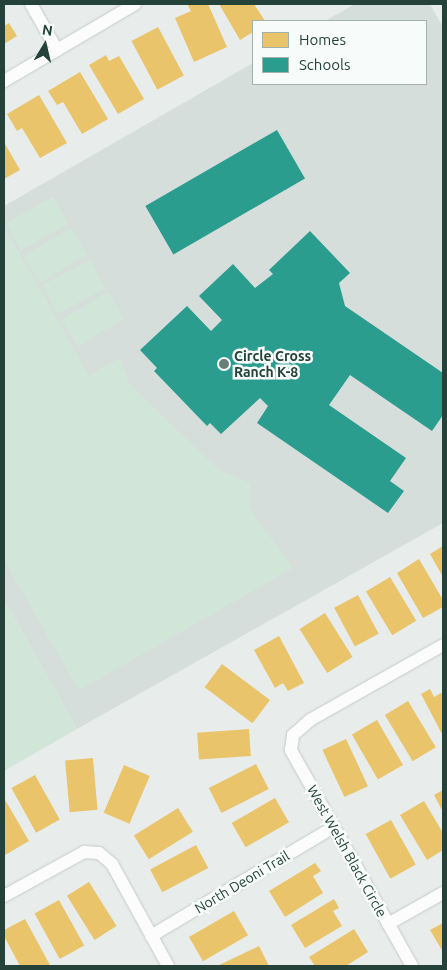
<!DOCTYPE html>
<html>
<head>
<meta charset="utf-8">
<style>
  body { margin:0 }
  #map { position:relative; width:447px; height:970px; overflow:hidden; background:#e8edeb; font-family:Ubuntu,sans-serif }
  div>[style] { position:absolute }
  .built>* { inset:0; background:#d6dedb }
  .green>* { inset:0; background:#d1e6d8; transform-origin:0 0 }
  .homes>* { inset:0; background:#e9c46a; transform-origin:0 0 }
  .schools>* { inset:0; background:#2a9d8f; transform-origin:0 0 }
  .roads { filter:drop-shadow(0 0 1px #c5cac8) drop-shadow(0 0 1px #c5cac8) }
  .street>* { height:12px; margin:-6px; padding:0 6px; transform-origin:6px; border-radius:6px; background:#fcfcfc }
  .dots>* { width:14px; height:14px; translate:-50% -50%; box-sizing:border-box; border:2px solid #f7fbf9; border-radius:50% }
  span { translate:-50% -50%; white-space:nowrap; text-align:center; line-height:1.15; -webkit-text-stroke:5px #f7fbf9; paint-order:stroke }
  .poi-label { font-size:14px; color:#24423a; font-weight:700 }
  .left { translate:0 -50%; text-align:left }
  .street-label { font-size:14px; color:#24423a }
  .frame { position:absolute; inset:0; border:5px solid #24423a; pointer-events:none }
  .legend { position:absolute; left:252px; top:20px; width:175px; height:65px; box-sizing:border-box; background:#f7fbf9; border:1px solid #a3b1ad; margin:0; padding:6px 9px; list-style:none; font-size:15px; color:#24423a }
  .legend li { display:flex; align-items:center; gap:10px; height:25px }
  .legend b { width:25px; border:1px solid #a3b1ad }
  .north { position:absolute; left:20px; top:20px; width:50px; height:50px; -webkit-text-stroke:4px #f7fbf9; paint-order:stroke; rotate:9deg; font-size:14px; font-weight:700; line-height:20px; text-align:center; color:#24423a }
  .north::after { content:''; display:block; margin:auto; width:18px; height:22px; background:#24423a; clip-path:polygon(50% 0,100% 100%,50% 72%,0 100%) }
</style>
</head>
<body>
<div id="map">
  <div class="built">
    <i style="clip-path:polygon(355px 4px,430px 4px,443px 27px,443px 523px,77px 729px,4px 600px,4px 206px,253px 63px,253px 84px,426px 84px,426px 21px,325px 21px)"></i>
  </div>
  <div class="green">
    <i style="left:53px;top:197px;width:31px;height:54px;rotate:61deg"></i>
    <i style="clip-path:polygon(4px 226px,89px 376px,120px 358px,129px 384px,219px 470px,250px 483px,249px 503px,254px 515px,293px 568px,79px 690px,4px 560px)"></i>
    <i style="left:71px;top:228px;width:31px;height:55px;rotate:59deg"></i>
    <i style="left:90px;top:260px;width:32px;height:54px;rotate:62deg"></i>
    <i style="left:108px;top:292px;width:31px;height:54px;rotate:59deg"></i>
    <i style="clip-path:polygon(4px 600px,77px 729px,4px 771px)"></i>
  </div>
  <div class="homes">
    <i style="clip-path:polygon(187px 4px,208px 4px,227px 47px,194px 62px,175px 18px,191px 11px)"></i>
    <i style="clip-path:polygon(219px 4px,254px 4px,265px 21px,253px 21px,253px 32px,240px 40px)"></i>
    <i style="clip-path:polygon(9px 23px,17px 36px,4px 44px,4px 26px)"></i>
    <i style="left:158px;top:27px;width:55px;height:30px;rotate:62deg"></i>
    <i style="clip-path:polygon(106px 55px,109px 61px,119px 56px,144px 99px,118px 114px,89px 65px)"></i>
    <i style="clip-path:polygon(80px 72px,108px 119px,82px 134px,63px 102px,57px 105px,48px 91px)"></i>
    <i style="clip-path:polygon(39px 95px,67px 143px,40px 158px,22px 128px,17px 131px,7px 114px)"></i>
    <i style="clip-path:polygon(4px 142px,20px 170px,4px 179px)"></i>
    <i style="clip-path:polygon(443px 546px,443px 577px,430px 554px)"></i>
    <i style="clip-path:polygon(419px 559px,443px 600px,443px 607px,423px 618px,397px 573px)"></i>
    <i style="left:390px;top:577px;width:51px;height:28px;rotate:59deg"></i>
    <i style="left:358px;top:595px;width:44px;height:27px;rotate:62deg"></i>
    <i style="left:325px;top:613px;width:52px;height:30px;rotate:58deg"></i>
    <i style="clip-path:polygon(279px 636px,304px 683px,288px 691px,283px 683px,275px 688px,254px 650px)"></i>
    <i style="left:222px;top:664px;width:60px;height:29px;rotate:37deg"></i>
    <i style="clip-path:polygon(430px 689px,434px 697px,443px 692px,443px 736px,421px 694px)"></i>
    <i style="left:408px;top:701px;width:54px;height:27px;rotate:59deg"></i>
    <i style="left:377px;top:720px;width:52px;height:29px;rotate:60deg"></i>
    <i style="left:249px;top:729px;width:27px;height:52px;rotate:86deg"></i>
    <i style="left:346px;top:739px;width:52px;height:26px;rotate:65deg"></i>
    <i style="left:93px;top:758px;width:52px;height:28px;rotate:85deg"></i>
    <i style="left:256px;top:764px;width:28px;height:53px;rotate:63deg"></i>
    <i style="left:124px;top:765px;width:28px;height:52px;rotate:23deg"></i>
    <i style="left:35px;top:775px;width:51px;height:27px;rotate:61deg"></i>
    <i style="clip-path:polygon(443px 790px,443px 812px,434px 795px)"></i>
    <i style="clip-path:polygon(4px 798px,29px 841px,5px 855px,4px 853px)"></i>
    <i style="left:275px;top:798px;width:28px;height:50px;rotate:60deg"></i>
    <i style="clip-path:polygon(424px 801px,443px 833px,443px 850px,427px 860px,400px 815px)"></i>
    <i style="left:178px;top:808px;width:28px;height:52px;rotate:58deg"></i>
    <i style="left:391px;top:820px;width:51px;height:29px;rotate:61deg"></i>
    <i style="left:196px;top:845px;width:26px;height:52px;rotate:62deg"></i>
    <i style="clip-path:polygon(315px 863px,321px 871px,313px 876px,323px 893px,285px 917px,269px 891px)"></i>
    <i style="left:89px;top:882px;width:52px;height:26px;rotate:58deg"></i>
    <i style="clip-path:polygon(334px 899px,339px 908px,333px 911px,342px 926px,305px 948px,291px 925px)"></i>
    <i style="left:59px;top:900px;width:52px;height:28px;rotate:61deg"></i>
    <i style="left:234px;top:911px;width:28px;height:52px;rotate:60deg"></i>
    <i style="clip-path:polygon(25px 919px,50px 965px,47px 966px,20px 966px,4px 936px,4px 930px)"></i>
    <i style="clip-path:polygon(443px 923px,443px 952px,430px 930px)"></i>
    <i style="clip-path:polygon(354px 929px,368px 952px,346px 966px,315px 966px,309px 957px)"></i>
    <i style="clip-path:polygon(259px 946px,269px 966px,217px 966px)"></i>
  </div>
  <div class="schools">
    <i style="left:277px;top:130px;width:56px;height:152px;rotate:60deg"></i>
    <i style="clip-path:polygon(310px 231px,350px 273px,339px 283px,345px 306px,443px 373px,443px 415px,432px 431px,350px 375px,329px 405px,406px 458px,390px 481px,404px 491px,388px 513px,257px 423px,268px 406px,260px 398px,221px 434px,210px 423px,207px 426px,154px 371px,157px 368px,140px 350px,187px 306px,211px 331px,222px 320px,199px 296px,233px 264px,255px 288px,273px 274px,269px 270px)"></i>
  </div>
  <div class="roads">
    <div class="street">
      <i style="left:31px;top:4px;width:53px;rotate:60.5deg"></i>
      <i style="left:4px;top:81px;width:152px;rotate:-30.4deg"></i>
      <i style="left:4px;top:896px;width:91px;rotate:-28.8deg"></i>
      <i style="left:84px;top:852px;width:15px;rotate:4deg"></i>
      <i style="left:99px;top:853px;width:17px;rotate:40deg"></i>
      <i style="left:112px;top:864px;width:116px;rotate:61.2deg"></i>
      <i style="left:388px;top:924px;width:63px;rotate:-29.4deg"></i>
      <i style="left:151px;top:936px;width:213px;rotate:-30.8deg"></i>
      <i style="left:412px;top:966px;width:248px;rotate:-119.3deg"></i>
      <i style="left:291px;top:750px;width:15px;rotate:-82deg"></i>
      <i style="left:293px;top:735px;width:23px;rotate:-41deg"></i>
      <i style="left:310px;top:720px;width:153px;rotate:-29.4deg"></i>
    </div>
  </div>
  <div class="dots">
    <i style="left:224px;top:364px;background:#697e78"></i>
  </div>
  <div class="poi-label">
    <span class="left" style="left:234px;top:364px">Circle Cross<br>Ranch K-8</span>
  </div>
  <div class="street-label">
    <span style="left:347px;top:851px;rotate:61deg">West Welsh Black Circle</span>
    <span style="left:242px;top:882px;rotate:-31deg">North Deoni Trail</span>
  </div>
  <div class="frame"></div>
  <ul class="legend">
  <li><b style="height:14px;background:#e9c46a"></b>Homes</li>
  <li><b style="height:14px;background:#2a9d8f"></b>Schools</li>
  </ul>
  <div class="north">N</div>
</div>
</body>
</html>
